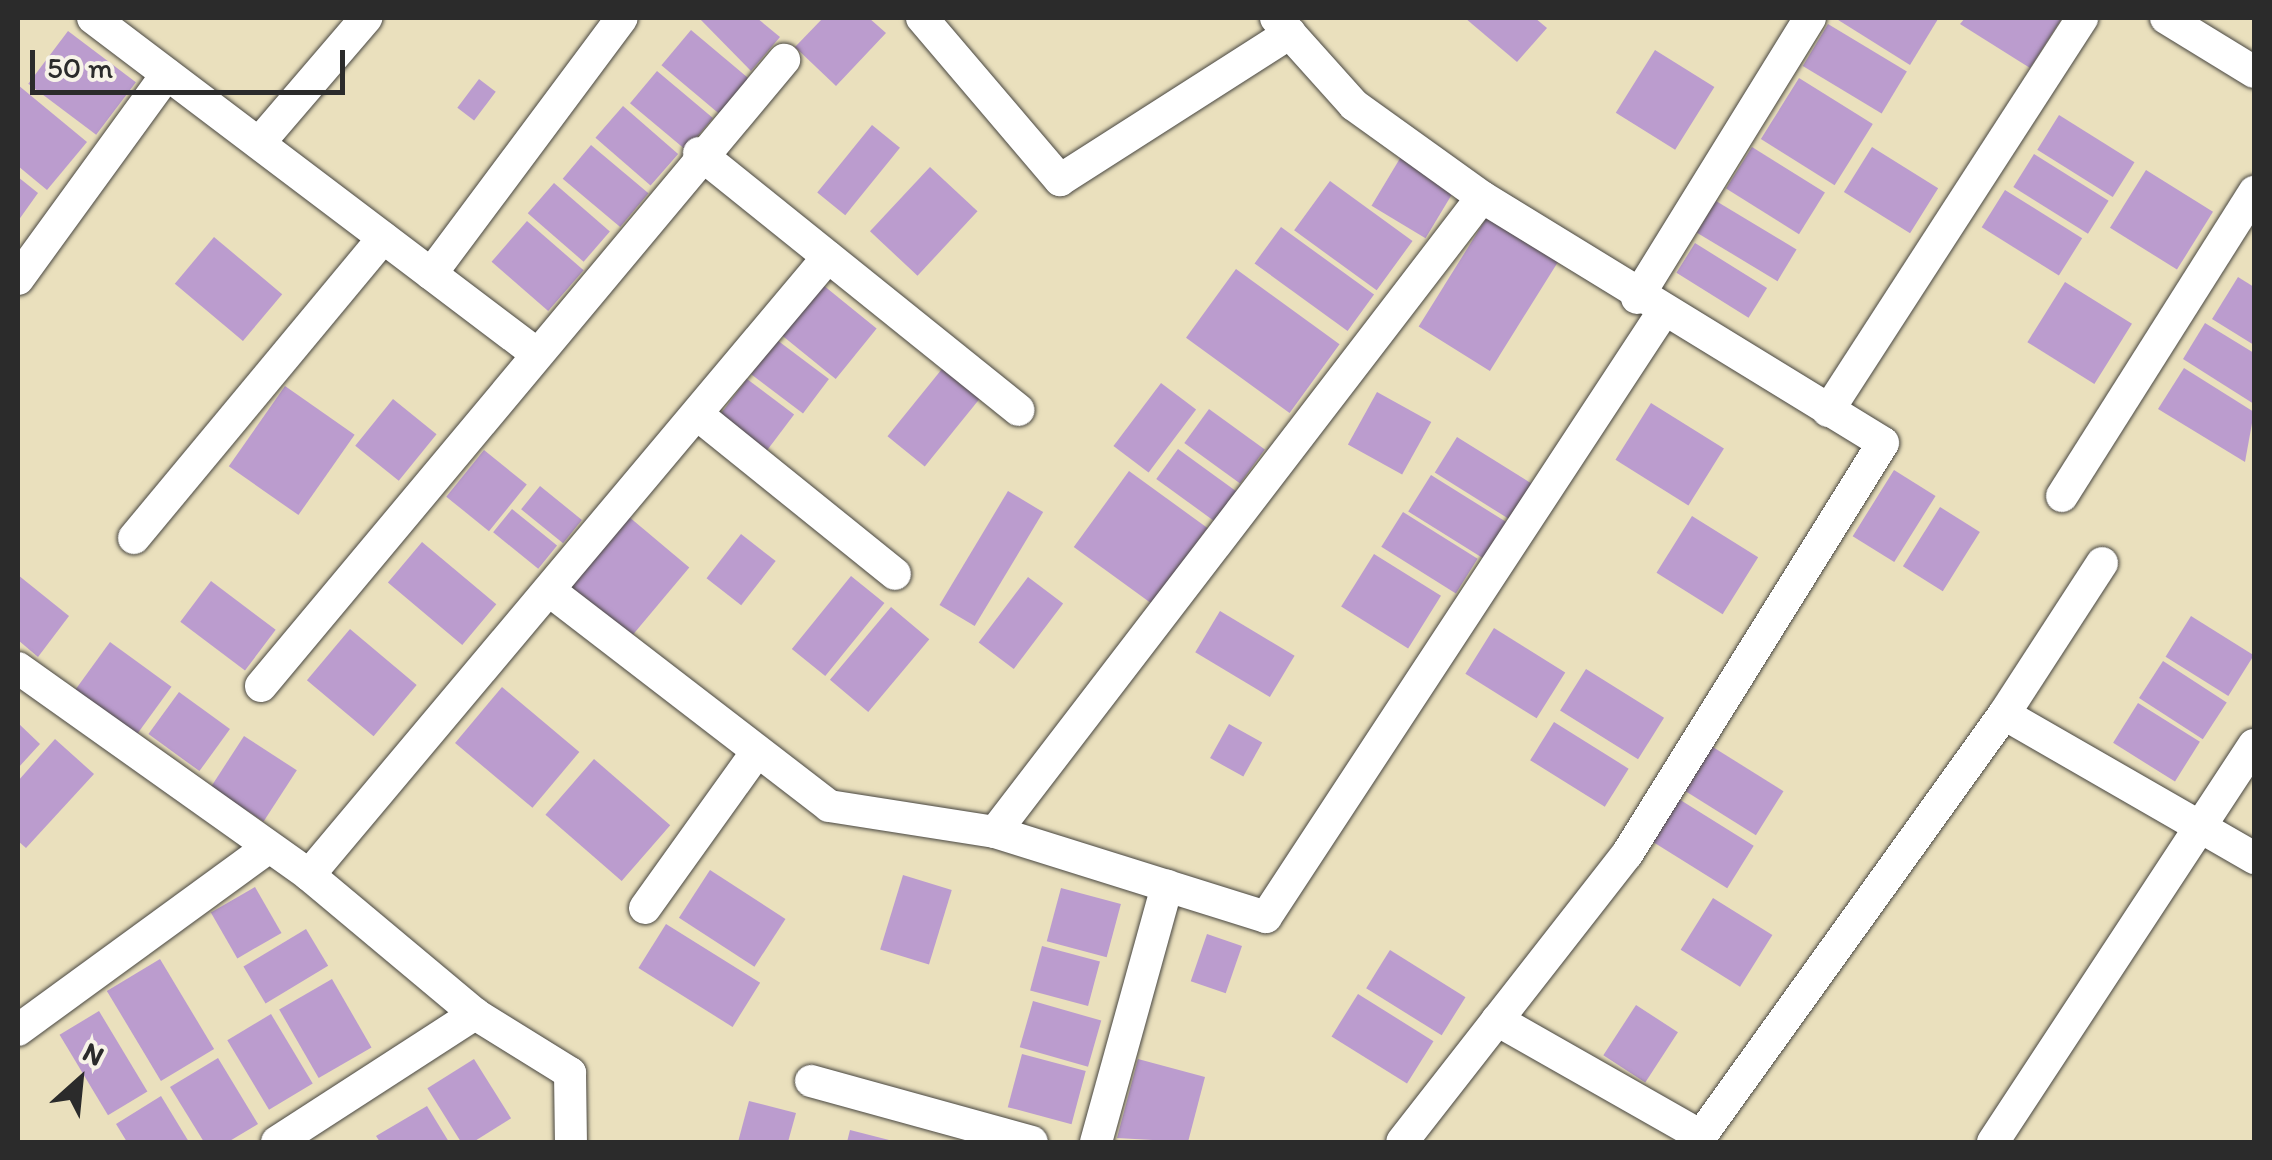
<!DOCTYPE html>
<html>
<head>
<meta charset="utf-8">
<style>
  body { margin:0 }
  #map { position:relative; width:2272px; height:1160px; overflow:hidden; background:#eae0bd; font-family:Itim,sans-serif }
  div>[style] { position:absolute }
  .building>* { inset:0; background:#bb9cce; transform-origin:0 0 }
  .roads { filter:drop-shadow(0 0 2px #484641) drop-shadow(0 0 2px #484641) }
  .minor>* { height:32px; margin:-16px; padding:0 16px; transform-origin:16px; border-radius:16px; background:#fff }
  span { translate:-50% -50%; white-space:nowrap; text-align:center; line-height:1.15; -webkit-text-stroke:10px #f7f3e8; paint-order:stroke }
  .frame { position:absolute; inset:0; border:20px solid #2b2b2b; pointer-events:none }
  .north { position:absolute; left:30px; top:1030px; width:100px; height:100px; -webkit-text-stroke:8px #f7f3e8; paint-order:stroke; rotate:27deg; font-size:28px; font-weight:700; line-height:40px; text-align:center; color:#2b2b2b }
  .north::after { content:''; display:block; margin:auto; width:35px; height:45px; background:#2b2b2b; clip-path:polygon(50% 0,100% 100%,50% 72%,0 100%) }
  .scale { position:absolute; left:30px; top:50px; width:315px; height:45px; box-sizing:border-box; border:5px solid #2b2b2b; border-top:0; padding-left:12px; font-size:30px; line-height:35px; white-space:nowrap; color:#2b2b2b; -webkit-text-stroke:8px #f7f3e8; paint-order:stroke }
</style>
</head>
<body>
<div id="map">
  <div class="building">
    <i style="clip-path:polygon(699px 18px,757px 18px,780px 37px,751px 71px)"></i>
    <i style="clip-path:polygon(823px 18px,869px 18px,886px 33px,836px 86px,795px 47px)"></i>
    <i style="clip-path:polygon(1465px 18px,1535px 18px,1547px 28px,1517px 62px)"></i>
    <i style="clip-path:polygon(1835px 18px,1936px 18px,1938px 19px,1910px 65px)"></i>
    <i style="clip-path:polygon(1965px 18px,2062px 18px,2030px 68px,1960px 24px)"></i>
    <i style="left:1828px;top:24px;width:92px;height:49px;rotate:31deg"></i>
    <i style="left:691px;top:30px;width:75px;height:46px;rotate:40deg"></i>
    <i style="left:68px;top:31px;width:85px;height:66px;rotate:37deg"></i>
    <i style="left:1655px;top:50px;width:70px;height:74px;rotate:32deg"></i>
    <i style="left:657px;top:71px;width:73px;height:42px;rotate:40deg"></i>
    <i style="left:1799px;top:78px;width:87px;height:72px;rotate:32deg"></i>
    <i style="left:479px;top:79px;width:21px;height:36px;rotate:37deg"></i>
    <i style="clip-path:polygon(18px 85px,87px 142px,47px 190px,18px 166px)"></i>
    <i style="left:623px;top:106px;width:73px;height:42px;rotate:41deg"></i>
    <i style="left:2059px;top:115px;width:89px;height:41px;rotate:32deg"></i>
    <i style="left:872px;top:125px;width:36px;height:87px;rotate:39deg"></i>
    <i style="left:591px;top:145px;width:75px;height:44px;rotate:40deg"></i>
    <i style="left:1752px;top:147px;width:86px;height:49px;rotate:32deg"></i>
    <i style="left:1872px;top:147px;width:78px;height:53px;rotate:32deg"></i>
    <i style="left:1405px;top:150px;width:63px;height:65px;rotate:31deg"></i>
    <i style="left:2034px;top:154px;width:88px;height:39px;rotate:32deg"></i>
    <i style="left:930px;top:167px;width:65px;height:88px;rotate:43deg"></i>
    <i style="left:2146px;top:170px;width:79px;height:68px;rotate:32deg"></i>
    <i style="clip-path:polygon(18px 177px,38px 193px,18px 221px)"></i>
    <i style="left:1330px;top:181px;width:102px;height:61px;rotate:36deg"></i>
    <i style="left:554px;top:183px;width:74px;height:40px;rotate:41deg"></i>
    <i style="left:2005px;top:190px;width:91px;height:44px;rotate:32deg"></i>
    <i style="left:1716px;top:201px;width:94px;height:37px;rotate:31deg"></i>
    <i style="left:1487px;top:217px;width:84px;height:129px;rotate:32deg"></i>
    <i style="left:527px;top:221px;width:75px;height:54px;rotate:41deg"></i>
    <i style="left:1281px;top:227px;width:115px;height:45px;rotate:36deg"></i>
    <i style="left:214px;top:237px;width:89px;height:61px;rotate:40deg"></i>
    <i style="left:1695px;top:243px;width:85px;height:35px;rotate:32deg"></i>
    <i style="left:1236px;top:269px;width:128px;height:85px;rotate:36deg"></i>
    <i style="clip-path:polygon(2238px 277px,2254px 287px,2254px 345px,2212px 319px)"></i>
    <i style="left:2065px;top:282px;width:79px;height:71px;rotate:32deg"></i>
    <i style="left:823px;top:285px;width:69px;height:65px;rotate:39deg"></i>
    <i style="clip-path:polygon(2205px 323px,2254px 353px,2254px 404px,2183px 359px)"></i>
    <i style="left:777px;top:340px;width:65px;height:43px;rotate:37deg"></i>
    <i style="left:946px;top:364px;width:48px;height:93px;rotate:39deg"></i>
    <i style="clip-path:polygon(2184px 368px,2254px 412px,2245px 462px,2158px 409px)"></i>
    <i style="left:747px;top:379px;width:59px;height:53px;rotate:37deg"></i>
    <i style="left:1161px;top:383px;width:44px;height:79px;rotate:37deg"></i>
    <i style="left:285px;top:386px;width:85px;height:98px;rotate:35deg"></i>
    <i style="left:1377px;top:392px;width:62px;height:60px;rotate:29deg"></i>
    <i style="left:393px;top:399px;width:56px;height:60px;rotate:39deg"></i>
    <i style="left:1651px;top:403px;width:86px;height:67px;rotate:32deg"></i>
    <i style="left:1209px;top:409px;width:69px;height:42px;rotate:36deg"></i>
    <i style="left:1457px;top:437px;width:89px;height:42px;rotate:32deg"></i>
    <i style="left:1178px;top:449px;width:74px;height:37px;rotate:36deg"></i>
    <i style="left:484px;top:450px;width:55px;height:60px;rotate:39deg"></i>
    <i style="left:1894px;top:470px;width:49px;height:78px;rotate:32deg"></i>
    <i style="left:1129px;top:471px;width:97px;height:94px;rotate:36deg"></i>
    <i style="left:1431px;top:475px;width:93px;height:43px;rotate:32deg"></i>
    <i style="left:540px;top:486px;width:54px;height:30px;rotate:39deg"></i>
    <i style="left:1008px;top:491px;width:41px;height:133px;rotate:31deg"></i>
    <i style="left:1940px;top:507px;width:47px;height:70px;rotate:32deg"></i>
    <i style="left:512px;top:509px;width:58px;height:30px;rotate:39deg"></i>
    <i style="left:1403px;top:512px;width:88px;height:41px;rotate:32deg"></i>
    <i style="left:628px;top:516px;width:80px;height:94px;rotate:40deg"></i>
    <i style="left:1692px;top:516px;width:78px;height:67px;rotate:32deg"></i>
    <i style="left:741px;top:534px;width:44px;height:56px;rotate:38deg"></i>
    <i style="left:422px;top:542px;width:97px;height:53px;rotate:40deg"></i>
    <i style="left:1374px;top:554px;width:79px;height:62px;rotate:32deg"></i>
    <i style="clip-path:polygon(18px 575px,69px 616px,38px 657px,18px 640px)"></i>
    <i style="left:851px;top:576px;width:43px;height:94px;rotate:39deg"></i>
    <i style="left:1028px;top:577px;width:44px;height:82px;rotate:37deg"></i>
    <i style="left:211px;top:581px;width:81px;height:51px;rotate:37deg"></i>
    <i style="left:891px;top:607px;width:50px;height:95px;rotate:40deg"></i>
    <i style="left:1220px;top:611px;width:87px;height:48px;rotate:31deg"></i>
    <i style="left:2191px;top:616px;width:74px;height:48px;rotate:32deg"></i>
    <i style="left:1494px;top:628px;width:84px;height:54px;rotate:32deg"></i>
    <i style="left:350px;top:629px;width:87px;height:67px;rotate:40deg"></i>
    <i style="left:110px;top:642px;width:76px;height:63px;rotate:36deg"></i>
    <i style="left:2163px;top:661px;width:76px;height:44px;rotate:33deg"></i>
    <i style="left:1586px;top:669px;width:92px;height:49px;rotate:32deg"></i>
    <i style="left:502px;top:687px;width:101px;height:73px;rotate:40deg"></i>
    <i style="left:179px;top:692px;width:63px;height:52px;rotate:36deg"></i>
    <i style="left:2138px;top:703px;width:73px;height:47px;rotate:32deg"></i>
    <i style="left:1554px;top:722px;width:88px;height:45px;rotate:32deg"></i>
    <i style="clip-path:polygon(18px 723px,40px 744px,18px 768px)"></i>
    <i style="left:1229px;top:724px;width:38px;height:39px;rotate:29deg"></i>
    <i style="left:244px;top:736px;width:63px;height:61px;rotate:33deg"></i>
    <i style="clip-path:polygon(55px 739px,94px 774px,26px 848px,18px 841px,18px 781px)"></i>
    <i style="left:1708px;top:744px;width:89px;height:52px;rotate:32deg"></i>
    <i style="left:594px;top:759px;width:101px;height:74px;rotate:41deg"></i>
    <i style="left:1674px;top:796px;width:94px;height:50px;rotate:32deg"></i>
    <i style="left:710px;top:870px;width:90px;height:57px;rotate:33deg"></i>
    <i style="left:903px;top:875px;width:51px;height:78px;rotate:17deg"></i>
    <i style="left:255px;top:887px;width:53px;height:51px;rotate:60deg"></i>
    <i style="left:1061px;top:888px;width:62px;height:55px;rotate:15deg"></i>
    <i style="left:1713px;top:898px;width:70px;height:61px;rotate:32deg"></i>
    <i style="left:666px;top:924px;width:111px;height:52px;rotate:32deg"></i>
    <i style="left:306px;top:929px;width:43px;height:73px;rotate:59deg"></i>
    <i style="left:1207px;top:934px;width:37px;height:50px;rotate:19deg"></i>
    <i style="left:1042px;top:946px;width:60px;height:46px;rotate:15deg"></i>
    <i style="left:1390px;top:950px;width:89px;height:45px;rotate:32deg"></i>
    <i style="left:160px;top:959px;width:105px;height:62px;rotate:59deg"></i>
    <i style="left:332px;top:979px;width:79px;height:61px;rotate:60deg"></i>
    <i style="left:1358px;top:994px;width:89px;height:50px;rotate:32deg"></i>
    <i style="left:1033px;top:1001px;width:71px;height:48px;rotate:16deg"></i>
    <i style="left:1636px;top:1005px;width:50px;height:60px;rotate:33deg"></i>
    <i style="left:99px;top:1011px;width:94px;height:46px;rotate:59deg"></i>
    <i style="left:271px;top:1014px;width:81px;height:51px;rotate:59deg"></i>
    <i style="left:1022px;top:1054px;width:66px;height:55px;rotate:15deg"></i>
    <i style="clip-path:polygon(218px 1058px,258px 1124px,228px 1142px,204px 1142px,170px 1087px)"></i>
    <i style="left:474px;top:1059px;width:70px;height:55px;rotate:58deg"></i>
    <i style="clip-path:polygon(1138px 1059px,1205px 1077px,1188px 1142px,1117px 1138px)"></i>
    <i style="clip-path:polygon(161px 1096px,189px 1142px,127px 1142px,116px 1124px)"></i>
    <i style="clip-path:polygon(749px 1101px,796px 1113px,788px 1142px,738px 1142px)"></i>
    <i style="clip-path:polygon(427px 1106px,449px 1142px,380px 1142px,376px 1136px)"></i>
    <i style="clip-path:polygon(850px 1130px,893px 1141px,893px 1142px,847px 1142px)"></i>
  </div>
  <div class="roads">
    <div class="minor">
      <i style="left:93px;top:18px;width:552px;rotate:37.12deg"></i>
      <i style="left:922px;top:18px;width:213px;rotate:49.6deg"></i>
      <i style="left:1060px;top:180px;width:273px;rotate:-32.6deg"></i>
      <i style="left:1276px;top:18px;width:117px;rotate:48.1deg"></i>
      <i style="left:1354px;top:105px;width:158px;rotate:35.7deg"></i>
      <i style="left:1482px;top:197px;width:470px;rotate:31.5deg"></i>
      <i style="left:1883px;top:443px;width:484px;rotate:121.9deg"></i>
      <i style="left:1627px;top:854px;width:365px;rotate:128deg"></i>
      <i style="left:2166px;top:18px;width:103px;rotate:31.5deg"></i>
      <i style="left:259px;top:143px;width:165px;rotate:-49.4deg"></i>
      <i style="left:699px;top:153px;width:410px;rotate:38.8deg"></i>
      <i style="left:431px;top:274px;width:319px;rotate:-53.3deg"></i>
      <i style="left:18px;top:279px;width:253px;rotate:-54deg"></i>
      <i style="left:1637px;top:298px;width:329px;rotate:-58.3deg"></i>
      <i style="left:1828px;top:411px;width:468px;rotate:-57.1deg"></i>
      <i style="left:698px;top:415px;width:253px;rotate:38.9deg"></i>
      <i style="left:2062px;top:496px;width:360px;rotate:-57.7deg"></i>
      <i style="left:134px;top:538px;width:390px;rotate:-50.3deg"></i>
      <i style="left:550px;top:591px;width:352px;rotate:37.6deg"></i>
      <i style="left:829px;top:806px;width:168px;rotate:8.9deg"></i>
      <i style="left:995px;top:832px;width:284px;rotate:17.4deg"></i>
      <i style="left:1266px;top:917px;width:724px;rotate:-56.73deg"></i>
      <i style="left:18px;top:668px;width:357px;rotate:35.4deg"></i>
      <i style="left:309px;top:875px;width:217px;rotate:39.9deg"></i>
      <i style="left:475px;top:1014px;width:112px;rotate:31.8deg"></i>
      <i style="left:570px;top:1073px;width:69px;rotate:89.2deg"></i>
      <i style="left:261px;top:686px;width:816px;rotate:-50.12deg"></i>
      <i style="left:2004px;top:714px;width:180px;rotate:-57deg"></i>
      <i style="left:995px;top:832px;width:800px;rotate:-52.51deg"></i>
      <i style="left:309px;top:875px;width:807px;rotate:-49.98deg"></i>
      <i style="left:645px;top:908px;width:187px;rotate:-54.4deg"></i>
      <i style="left:1497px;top:1020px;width:235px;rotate:29.6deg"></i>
      <i style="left:1701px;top:1136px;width:520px;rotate:-54.32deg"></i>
      <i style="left:2004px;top:714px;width:289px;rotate:29.9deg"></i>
      <i style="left:18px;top:1030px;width:309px;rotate:-36.1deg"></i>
      <i style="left:811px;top:1081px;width:229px;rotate:15.4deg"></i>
      <i style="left:277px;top:1142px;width:236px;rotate:-32.9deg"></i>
      <i style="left:1096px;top:1142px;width:266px;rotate:-74.5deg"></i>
      <i style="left:1993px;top:1142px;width:475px;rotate:-56.7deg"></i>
    </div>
  </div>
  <div class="frame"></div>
  <div class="north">N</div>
  <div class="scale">50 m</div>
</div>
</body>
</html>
